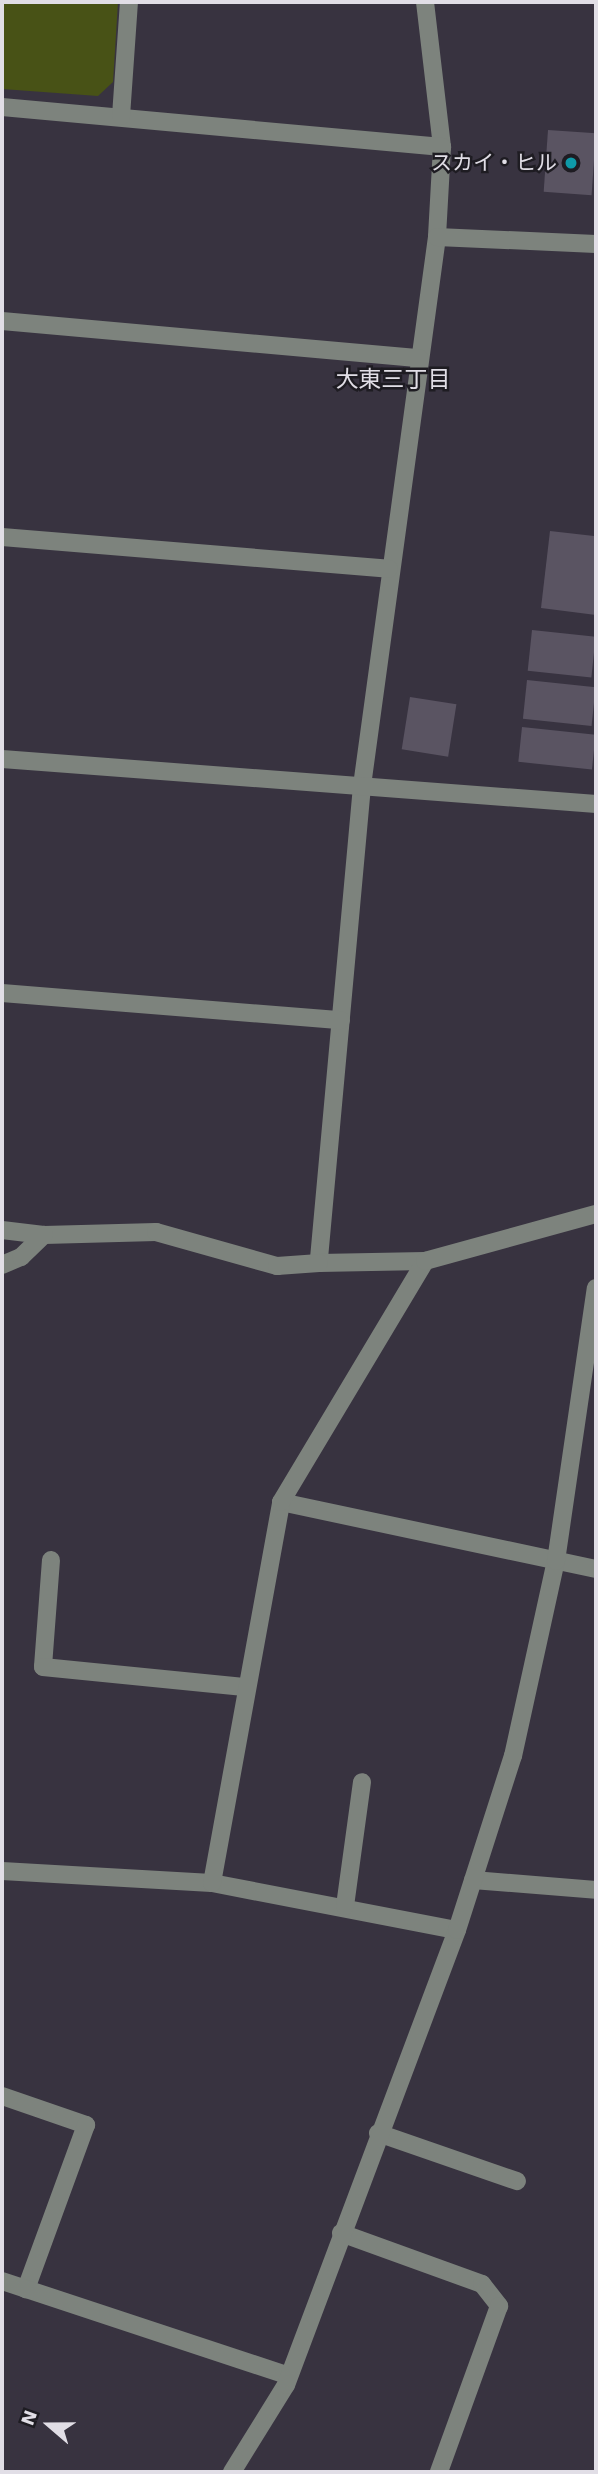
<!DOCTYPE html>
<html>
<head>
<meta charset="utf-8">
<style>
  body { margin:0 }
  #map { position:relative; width:598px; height:2474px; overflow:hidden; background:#383340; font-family:"Work Sans","Noto Sans JP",sans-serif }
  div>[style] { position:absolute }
  .green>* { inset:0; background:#485216 }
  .building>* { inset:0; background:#5a5462; transform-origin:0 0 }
  .minor>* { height:18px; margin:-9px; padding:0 9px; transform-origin:9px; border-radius:9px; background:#7d837d }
  .dots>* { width:19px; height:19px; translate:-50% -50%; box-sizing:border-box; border:4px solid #1e1c22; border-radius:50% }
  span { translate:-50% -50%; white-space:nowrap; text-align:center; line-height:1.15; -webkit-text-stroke:5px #1e1c22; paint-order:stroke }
  .poi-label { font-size:21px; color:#e1dee6 }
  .right { translate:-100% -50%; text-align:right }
  .neighbourhood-label { font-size:23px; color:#e1dee6 }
  .frame { position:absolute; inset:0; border:4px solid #e1dee6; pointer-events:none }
  .north { position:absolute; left:14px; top:2390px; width:70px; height:70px; -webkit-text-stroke:5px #1e1c22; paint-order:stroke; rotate:290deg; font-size:19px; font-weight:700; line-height:28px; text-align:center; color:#e1dee6 }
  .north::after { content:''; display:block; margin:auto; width:24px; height:32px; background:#e1dee6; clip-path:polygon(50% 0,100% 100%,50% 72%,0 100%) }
</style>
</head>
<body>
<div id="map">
  <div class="green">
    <i style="clip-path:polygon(2px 2px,118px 2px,113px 82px,98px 96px,2px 89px)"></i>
  </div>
  <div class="building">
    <i style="left:548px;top:130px;width:48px;height:62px;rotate:4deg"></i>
    <i style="clip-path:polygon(550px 531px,594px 536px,596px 615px,541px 608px)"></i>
    <i style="left:532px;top:630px;width:64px;height:41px;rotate:6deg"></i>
    <i style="left:527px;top:680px;width:69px;height:39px;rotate:6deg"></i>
    <i style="left:410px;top:697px;width:47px;height:53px;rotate:9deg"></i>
    <i style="left:522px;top:727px;width:74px;height:35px;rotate:6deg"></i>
  </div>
  <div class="minor">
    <i style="left:425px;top:2px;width:146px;rotate:83.3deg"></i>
    <i style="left:442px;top:147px;width:90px;rotate:93.2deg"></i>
    <i style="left:437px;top:237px;width:554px;rotate:97.78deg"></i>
    <i style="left:362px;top:786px;width:479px;rotate:95.2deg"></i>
    <i style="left:319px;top:1263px;width:106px;rotate:-1.1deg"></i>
    <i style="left:2px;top:107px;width:442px;rotate:5.2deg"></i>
    <i style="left:121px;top:116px;width:114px;rotate:-86deg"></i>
    <i style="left:437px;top:237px;width:159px;rotate:2.5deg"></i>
    <i style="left:2px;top:321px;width:419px;rotate:5.1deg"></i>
    <i style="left:2px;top:537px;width:388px;rotate:4.7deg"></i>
    <i style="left:2px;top:759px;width:596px;rotate:4.33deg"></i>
    <i style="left:2px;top:993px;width:340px;rotate:4.6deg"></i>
    <i style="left:2px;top:1230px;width:42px;rotate:6.8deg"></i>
    <i style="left:44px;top:1235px;width:112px;rotate:-1.5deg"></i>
    <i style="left:156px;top:1232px;width:126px;rotate:15.7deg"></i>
    <i style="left:277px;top:1266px;width:42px;rotate:-4.1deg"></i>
    <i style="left:2px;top:1265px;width:21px;rotate:-23deg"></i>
    <i style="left:21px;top:1257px;width:32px;rotate:-44deg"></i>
    <i style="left:281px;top:1502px;width:322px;rotate:12deg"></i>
    <i style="left:51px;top:1560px;width:107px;rotate:94.3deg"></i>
    <i style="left:43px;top:1667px;width:202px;rotate:5.7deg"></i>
    <i style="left:2px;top:1871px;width:210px;rotate:3.3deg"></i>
    <i style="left:212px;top:1883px;width:249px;rotate:10.9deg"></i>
    <i style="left:473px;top:1880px;width:123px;rotate:4.6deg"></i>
    <i style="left:212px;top:1883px;width:387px;rotate:-79.7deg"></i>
    <i style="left:281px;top:1502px;width:281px;rotate:-59.1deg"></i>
    <i style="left:425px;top:1261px;width:177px;rotate:-15.4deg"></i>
    <i style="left:345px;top:1906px;width:125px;rotate:-82.2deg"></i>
    <i style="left:2px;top:2096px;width:89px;rotate:19deg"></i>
    <i style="left:86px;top:2125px;width:175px;rotate:110.1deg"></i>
    <i style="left:378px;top:2133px;width:147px;rotate:19.1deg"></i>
    <i style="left:341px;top:2233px;width:150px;rotate:19.9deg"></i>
    <i style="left:482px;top:2284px;width:28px;rotate:52deg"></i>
    <i style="left:499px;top:2306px;width:177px;rotate:109.9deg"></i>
    <i style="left:2px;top:2281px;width:302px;rotate:18.3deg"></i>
    <i style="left:232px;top:2472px;width:102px;rotate:-58.2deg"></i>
    <i style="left:286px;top:2385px;width:486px;rotate:-69.4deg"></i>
    <i style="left:457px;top:1930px;width:183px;rotate:-72.2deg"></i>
    <i style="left:513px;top:1756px;width:200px;rotate:-77.6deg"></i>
    <i style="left:556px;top:1561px;width:276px;rotate:-81.7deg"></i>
  </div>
  <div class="dots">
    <i style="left:571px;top:163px;background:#0f9aa8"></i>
  </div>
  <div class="poi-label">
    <span class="right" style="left:557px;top:163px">スカイ・ヒル</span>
  </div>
  <div class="neighbourhood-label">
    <span style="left:393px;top:380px">大東三丁目</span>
  </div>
  <div class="frame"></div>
  <div class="north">N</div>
</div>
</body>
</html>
